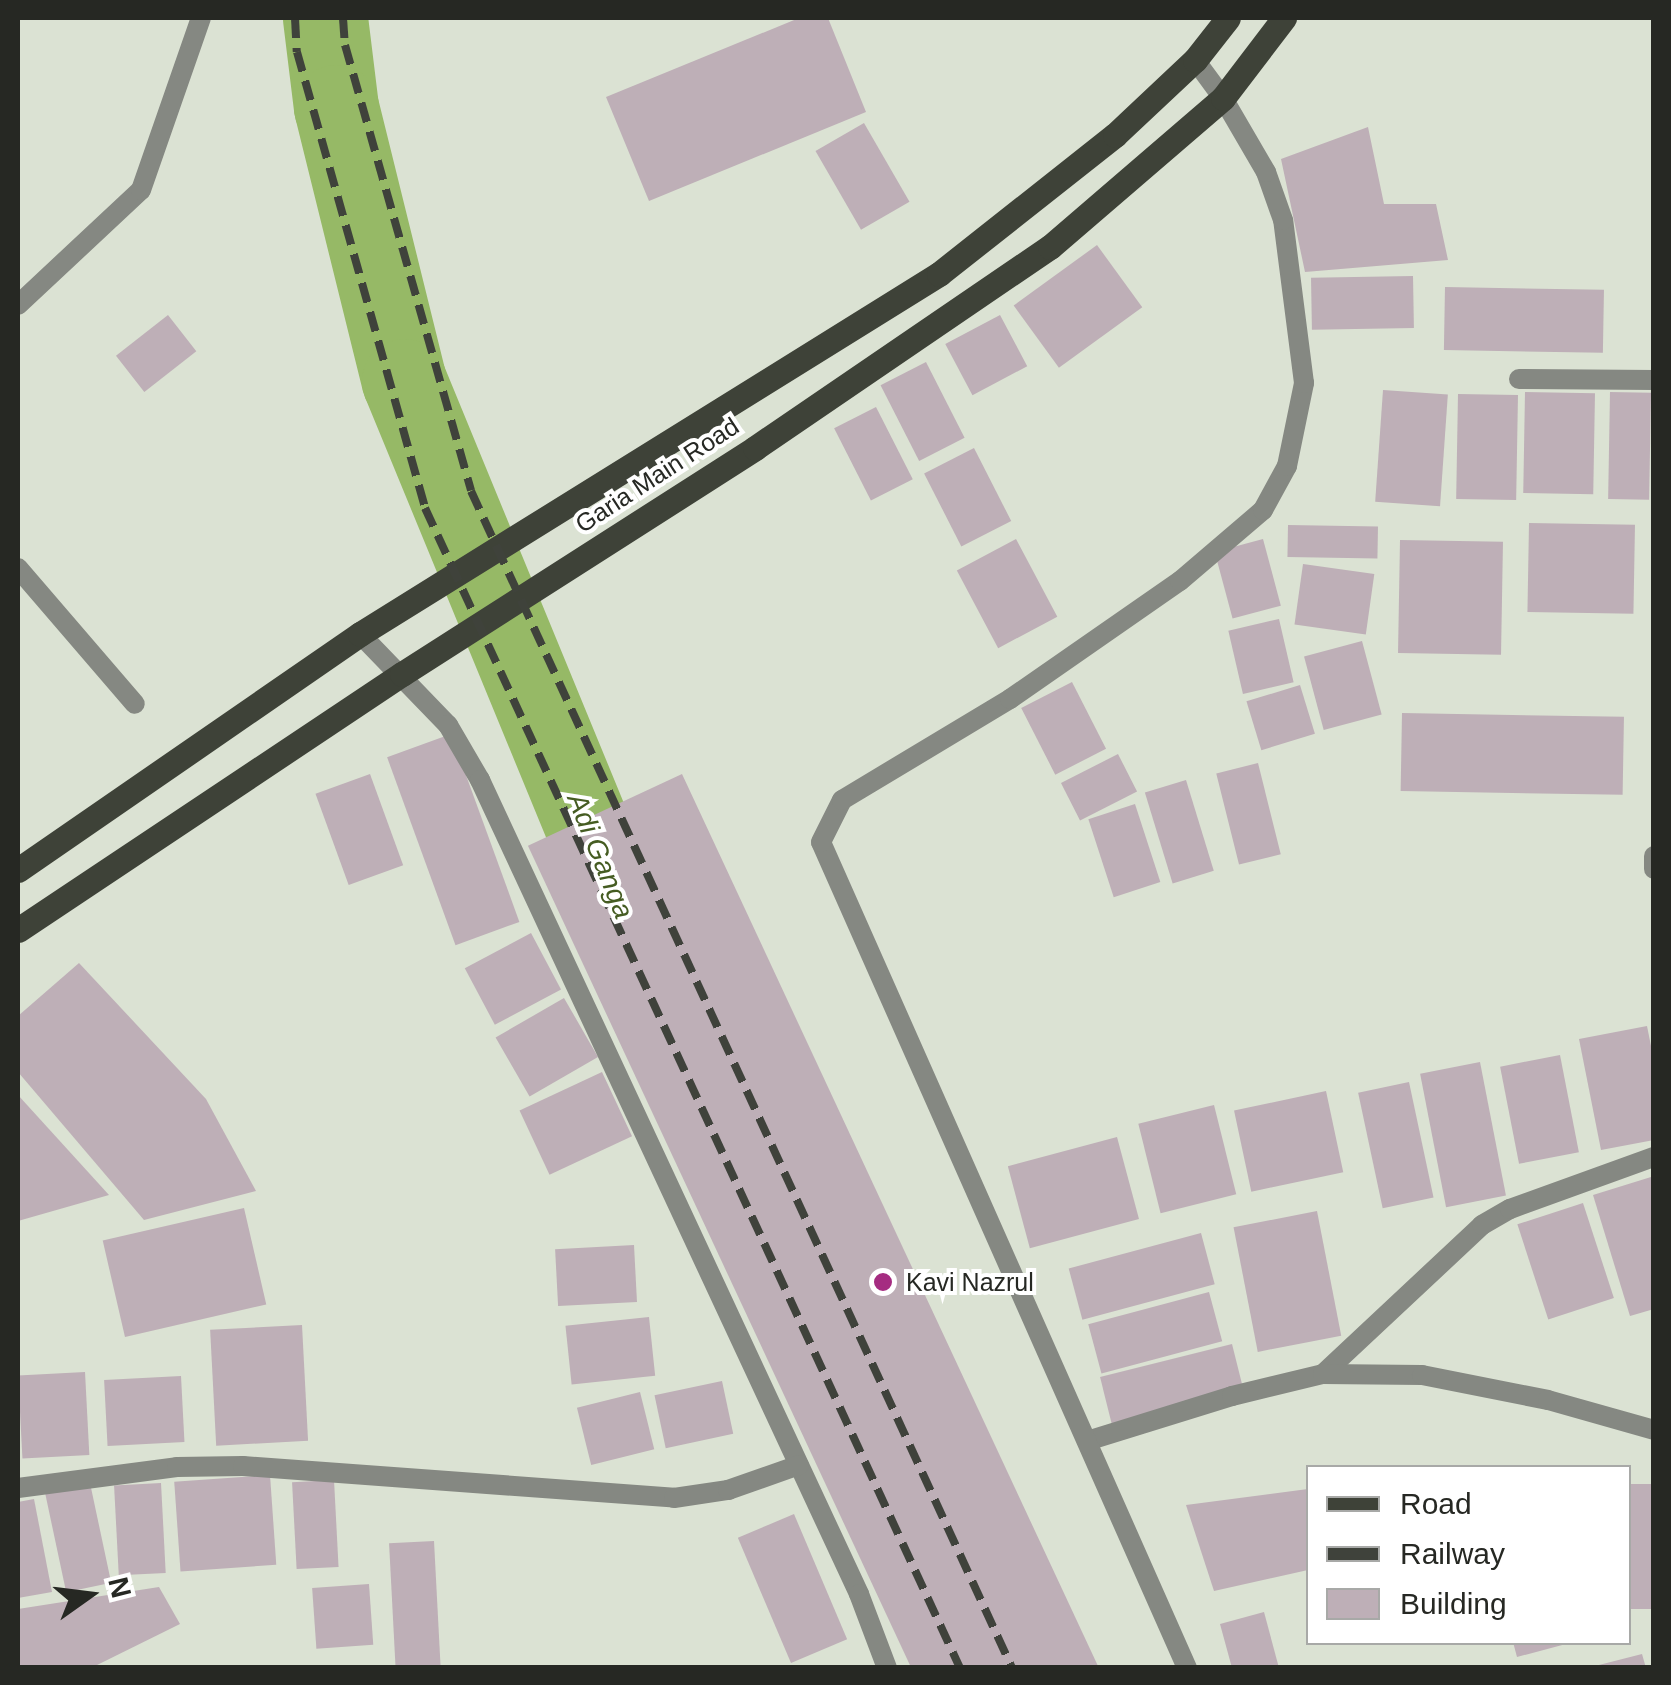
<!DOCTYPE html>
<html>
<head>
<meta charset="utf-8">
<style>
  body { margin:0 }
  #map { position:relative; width:1671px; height:1685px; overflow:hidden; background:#dbe2d3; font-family:Helvetica,sans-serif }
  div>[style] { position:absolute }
  .river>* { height:85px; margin:-42.5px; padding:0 42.5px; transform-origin:42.5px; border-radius:42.5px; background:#96b966 }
  .building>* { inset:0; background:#beafb7; transform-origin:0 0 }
  .minor>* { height:20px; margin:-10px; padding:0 10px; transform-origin:10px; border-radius:10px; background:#858882 }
  .tertiary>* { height:20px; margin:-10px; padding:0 10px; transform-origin:10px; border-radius:10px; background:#858882 }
  .primary>* { height:25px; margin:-12.5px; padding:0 12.5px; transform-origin:12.5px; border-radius:12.5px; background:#3e4238 }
  .rail>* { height:8px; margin-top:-4px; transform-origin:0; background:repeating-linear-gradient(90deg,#3f423b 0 20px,transparent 0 30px) }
  .dots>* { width:28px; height:28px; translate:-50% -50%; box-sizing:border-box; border:5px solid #fff; border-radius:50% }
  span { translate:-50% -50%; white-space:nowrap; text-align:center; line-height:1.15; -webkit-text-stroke:8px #fff; paint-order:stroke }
  .street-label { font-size:25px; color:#262823 }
  .poi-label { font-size:25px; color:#262823 }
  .left { translate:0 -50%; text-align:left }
  .water-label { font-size:28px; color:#455c22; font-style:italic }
  .frame { position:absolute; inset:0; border:20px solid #262823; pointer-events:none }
  .legend { position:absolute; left:1306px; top:1465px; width:325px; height:180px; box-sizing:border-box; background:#fff; border:2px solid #a8a9a7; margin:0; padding:12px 18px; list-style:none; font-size:30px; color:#262823 }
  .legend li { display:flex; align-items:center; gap:20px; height:50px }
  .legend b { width:50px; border:2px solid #a8a9a7 }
  .north { position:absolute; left:40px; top:1545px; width:100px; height:100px; -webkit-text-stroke:8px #fff; paint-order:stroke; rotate:76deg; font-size:28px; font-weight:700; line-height:40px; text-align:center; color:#262823 }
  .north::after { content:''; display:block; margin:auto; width:35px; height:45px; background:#262823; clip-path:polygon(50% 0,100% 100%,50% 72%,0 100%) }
</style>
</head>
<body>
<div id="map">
  <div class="river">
    <i style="left:325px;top:18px;width:90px;rotate:83deg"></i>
    <i style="left:336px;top:107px;width:282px;rotate:76.1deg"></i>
    <i style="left:404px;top:381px;width:591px;rotate:67.64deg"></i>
  </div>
  <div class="building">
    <i style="clip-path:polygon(799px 18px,828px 18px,866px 112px,649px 201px,606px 97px)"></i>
    <i style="left:864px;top:123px;width:91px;height:56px;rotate:60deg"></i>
    <i style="clip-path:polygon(1368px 127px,1384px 204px,1436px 204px,1448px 260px,1305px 272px,1281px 159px)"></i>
    <i style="left:1097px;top:245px;width:77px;height:103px;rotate:54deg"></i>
    <i style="left:1413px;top:276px;width:52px;height:102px;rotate:89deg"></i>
    <i style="left:1445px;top:287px;width:159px;height:63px;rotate:1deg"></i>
    <i style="left:168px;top:315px;width:46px;height:66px;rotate:52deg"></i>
    <i style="left:1000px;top:315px;width:58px;height:62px;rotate:62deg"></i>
    <i style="left:926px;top:362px;width:85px;height:51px;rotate:63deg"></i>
    <i style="left:1383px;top:390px;width:65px;height:112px;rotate:4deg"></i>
    <i style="left:1525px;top:392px;width:70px;height:101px;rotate:1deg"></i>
    <i style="left:1610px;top:392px;width:41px;height:107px;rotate:1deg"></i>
    <i style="left:1458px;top:394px;width:60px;height:105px;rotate:1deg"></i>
    <i style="left:876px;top:407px;width:81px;height:47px;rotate:63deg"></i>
    <i style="left:974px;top:448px;width:82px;height:56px;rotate:63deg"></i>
    <i style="left:1529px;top:523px;width:106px;height:89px;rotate:1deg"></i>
    <i style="left:1288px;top:525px;width:90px;height:32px;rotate:1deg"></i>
    <i style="left:1016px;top:539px;width:88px;height:67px;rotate:62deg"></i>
    <i style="left:1263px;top:539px;width:69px;height:50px;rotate:75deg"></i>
    <i style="left:1400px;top:540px;width:103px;height:113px;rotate:1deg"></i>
    <i style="left:1303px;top:564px;width:72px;height:61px;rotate:8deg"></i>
    <i style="left:1279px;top:619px;width:65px;height:52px;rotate:77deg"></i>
    <i style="left:1362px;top:641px;width:76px;height:60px;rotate:75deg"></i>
    <i style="left:1072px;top:682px;width:75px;height:57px;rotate:63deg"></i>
    <i style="left:1300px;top:685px;width:51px;height:56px;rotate:73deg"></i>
    <i style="left:1402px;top:713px;width:222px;height:78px;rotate:1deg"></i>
    <i style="left:451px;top:734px;width:200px;height:68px;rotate:70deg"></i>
    <i style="left:1118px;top:754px;width:42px;height:64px;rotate:63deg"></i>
    <i style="left:1258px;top:763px;width:94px;height:43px;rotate:76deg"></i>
    <i style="left:370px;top:774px;width:97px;height:58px;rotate:70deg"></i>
    <i style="left:682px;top:774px;width:989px;height:170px;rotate:65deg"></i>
    <i style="left:1186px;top:780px;width:95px;height:43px;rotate:73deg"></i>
    <i style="left:1135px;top:804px;width:82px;height:49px;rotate:72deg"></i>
    <i style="left:531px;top:933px;width:64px;height:75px;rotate:62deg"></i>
    <i style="clip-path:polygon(79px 963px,206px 1099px,256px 1191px,144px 1220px,18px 1072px,18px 1016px)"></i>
    <i style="left:564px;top:998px;width:68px;height:79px;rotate:60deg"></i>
    <i style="clip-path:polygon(1647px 1026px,1654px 1061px,1654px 1140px,1601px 1150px,1579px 1039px)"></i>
    <i style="left:1560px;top:1055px;width:99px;height:61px;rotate:79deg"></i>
    <i style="left:1480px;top:1062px;width:136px;height:61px;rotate:79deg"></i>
    <i style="left:602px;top:1072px;width:71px;height:91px;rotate:65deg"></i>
    <i style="left:1409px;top:1082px;width:118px;height:52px;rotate:78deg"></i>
    <i style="left:1326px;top:1091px;width:83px;height:94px;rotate:78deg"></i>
    <i style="clip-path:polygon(18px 1095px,109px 1195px,18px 1221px)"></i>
    <i style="left:1214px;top:1105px;width:92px;height:78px;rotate:76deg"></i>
    <i style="left:1117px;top:1137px;width:85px;height:113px;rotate:75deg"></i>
    <i style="clip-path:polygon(1651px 1177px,1654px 1309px,1630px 1316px,1593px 1195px)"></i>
    <i style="left:1583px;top:1203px;width:100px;height:69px;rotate:72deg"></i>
    <i style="left:244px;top:1208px;width:99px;height:145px;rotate:77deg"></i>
    <i style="left:1317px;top:1211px;width:127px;height:85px;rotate:79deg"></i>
    <i style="left:1201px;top:1233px;width:53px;height:137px;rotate:75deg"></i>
    <i style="left:634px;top:1245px;width:57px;height:79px;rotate:87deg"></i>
    <i style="left:1209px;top:1292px;width:51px;height:125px;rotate:75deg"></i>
    <i style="left:649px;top:1317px;width:59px;height:84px;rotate:84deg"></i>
    <i style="left:302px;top:1325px;width:116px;height:92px;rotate:87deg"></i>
    <i style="left:1232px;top:1344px;width:49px;height:136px;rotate:76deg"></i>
    <i style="left:85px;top:1372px;width:83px;height:67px;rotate:87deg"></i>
    <i style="left:181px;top:1376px;width:66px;height:77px;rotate:87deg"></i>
    <i style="left:722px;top:1381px;width:54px;height:69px;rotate:78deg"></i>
    <i style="left:640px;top:1392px;width:59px;height:65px;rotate:76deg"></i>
    <i style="left:270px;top:1475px;width:90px;height:96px;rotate:86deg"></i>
    <i style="left:334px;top:1480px;width:87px;height:42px;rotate:87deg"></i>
    <i style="left:90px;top:1483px;width:102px;height:46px;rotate:78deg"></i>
    <i style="left:161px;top:1483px;width:90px;height:47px;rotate:87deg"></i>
    <i style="left:1654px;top:1484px;width:125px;height:27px;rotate:90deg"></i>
    <i style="clip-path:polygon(1308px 1489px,1308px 1570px,1214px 1591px,1186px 1505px)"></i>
    <i style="clip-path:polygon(34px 1499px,52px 1592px,18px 1598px,18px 1502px)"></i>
    <i style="left:794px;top:1514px;width:136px;height:61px;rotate:67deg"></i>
    <i style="left:434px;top:1541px;width:127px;height:45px;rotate:87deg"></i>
    <i style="left:369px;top:1584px;width:61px;height:57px;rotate:86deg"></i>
    <i style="clip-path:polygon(159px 1587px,180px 1624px,91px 1668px,18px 1668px,18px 1609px)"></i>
    <i style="clip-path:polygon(1264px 1612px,1279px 1668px,1232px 1668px,1220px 1624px)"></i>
    <i style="clip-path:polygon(1513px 1642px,1566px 1642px,1566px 1644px,1517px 1657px)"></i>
    <i style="clip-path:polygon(1642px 1654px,1646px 1668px,1595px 1668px,1595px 1666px)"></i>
  </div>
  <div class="minor">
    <i style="left:18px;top:305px;width:168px;rotate:-43.1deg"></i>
    <i style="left:141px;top:190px;width:182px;rotate:-70.8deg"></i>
    <i style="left:1519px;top:379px;width:135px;rotate:0.4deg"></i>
    <i style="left:18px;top:568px;width:179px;rotate:49.3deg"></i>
    <i style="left:360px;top:634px;width:127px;rotate:46deg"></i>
    <i style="left:448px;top:725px;width:64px;rotate:59.8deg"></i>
    <i style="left:480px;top:780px;width:898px;rotate:65.03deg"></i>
    <i style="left:859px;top:1594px;width:79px;rotate:69.3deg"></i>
    <i style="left:1654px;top:856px;width:13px;rotate:90deg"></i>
    <i style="left:1323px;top:1374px;width:218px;rotate:-43.1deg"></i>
    <i style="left:1482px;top:1225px;width:32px;rotate:-30deg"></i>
    <i style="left:1510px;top:1209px;width:153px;rotate:-19.9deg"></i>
    <i style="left:1087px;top:1441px;width:152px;rotate:-17.2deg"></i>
    <i style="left:1232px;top:1396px;width:94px;rotate:-13.6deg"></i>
    <i style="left:1323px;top:1374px;width:99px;rotate:0.6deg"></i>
    <i style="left:1422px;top:1375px;width:128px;rotate:11.2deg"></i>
    <i style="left:1548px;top:1400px;width:110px;rotate:15.8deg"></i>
    <i style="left:18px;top:1488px;width:160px;rotate:-7.5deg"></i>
    <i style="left:177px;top:1467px;width:66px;rotate:-0.9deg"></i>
    <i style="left:243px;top:1466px;width:432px;rotate:4.2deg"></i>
    <i style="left:674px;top:1498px;width:55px;rotate:-8.4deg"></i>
    <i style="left:728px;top:1490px;width:75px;rotate:-19.4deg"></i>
  </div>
  <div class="tertiary">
    <i style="left:1187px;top:1668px;width:903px;rotate:-113.9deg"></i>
    <i style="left:821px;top:842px;width:47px;rotate:-63.4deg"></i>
    <i style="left:842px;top:800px;width:196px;rotate:-31deg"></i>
    <i style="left:1010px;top:699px;width:207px;rotate:-34.8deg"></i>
    <i style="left:1180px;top:581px;width:109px;rotate:-40.5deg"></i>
    <i style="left:1263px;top:510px;width:50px;rotate:-61.4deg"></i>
    <i style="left:1287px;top:466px;width:85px;rotate:-78.4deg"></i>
    <i style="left:1304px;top:383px;width:164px;rotate:-97.3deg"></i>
    <i style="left:1283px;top:220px;width:51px;rotate:-109.5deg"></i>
    <i style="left:1266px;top:172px;width:86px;rotate:-120.2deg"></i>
    <i style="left:1223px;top:98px;width:47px;rotate:-126.4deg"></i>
  </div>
  <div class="primary">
    <i style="left:18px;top:870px;width:416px;rotate:-34.6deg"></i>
    <i style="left:360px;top:634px;width:682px;rotate:-31.87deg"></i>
    <i style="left:939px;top:274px;width:224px;rotate:-38.3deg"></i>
    <i style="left:1115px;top:135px;width:110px;rotate:-43.2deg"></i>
    <i style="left:1195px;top:60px;width:53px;rotate:-51.8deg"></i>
    <i style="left:18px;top:930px;width:462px;rotate:-33.7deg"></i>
    <i style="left:402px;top:674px;width:419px;rotate:-32.6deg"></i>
    <i style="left:755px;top:448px;width:357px;rotate:-34.3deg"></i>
    <i style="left:1050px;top:247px;width:228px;rotate:-40.7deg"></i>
    <i style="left:1223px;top:98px;width:101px;rotate:-52.7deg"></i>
  </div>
  <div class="rail">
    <i style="left:295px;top:18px;width:34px;rotate:87deg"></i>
    <i style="left:297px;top:52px;width:474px;rotate:74.3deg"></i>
    <i style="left:425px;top:508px;width:1277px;rotate:65.24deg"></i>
    <i style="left:343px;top:18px;width:27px;rotate:86deg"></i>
    <i style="left:345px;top:45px;width:463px;rotate:74.2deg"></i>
    <i style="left:471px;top:491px;width:1295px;rotate:65.31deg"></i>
  </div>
  <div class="dots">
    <i style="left:883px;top:1282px;background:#a52c81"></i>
  </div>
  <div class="street-label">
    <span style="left:657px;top:475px;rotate:-33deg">Garia Main Road</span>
  </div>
  <div class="poi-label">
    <span class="left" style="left:906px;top:1282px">Kavi Nazrul</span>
  </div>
  <div class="water-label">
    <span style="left:600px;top:856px;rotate:68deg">Adi Ganga</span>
  </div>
  <div class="frame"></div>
  <ul class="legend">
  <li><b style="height:12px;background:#3e4238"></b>Road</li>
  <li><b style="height:12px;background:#3f423b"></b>Railway</li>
  <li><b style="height:28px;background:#beafb7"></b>Building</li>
  </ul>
  <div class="north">N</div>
</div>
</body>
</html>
